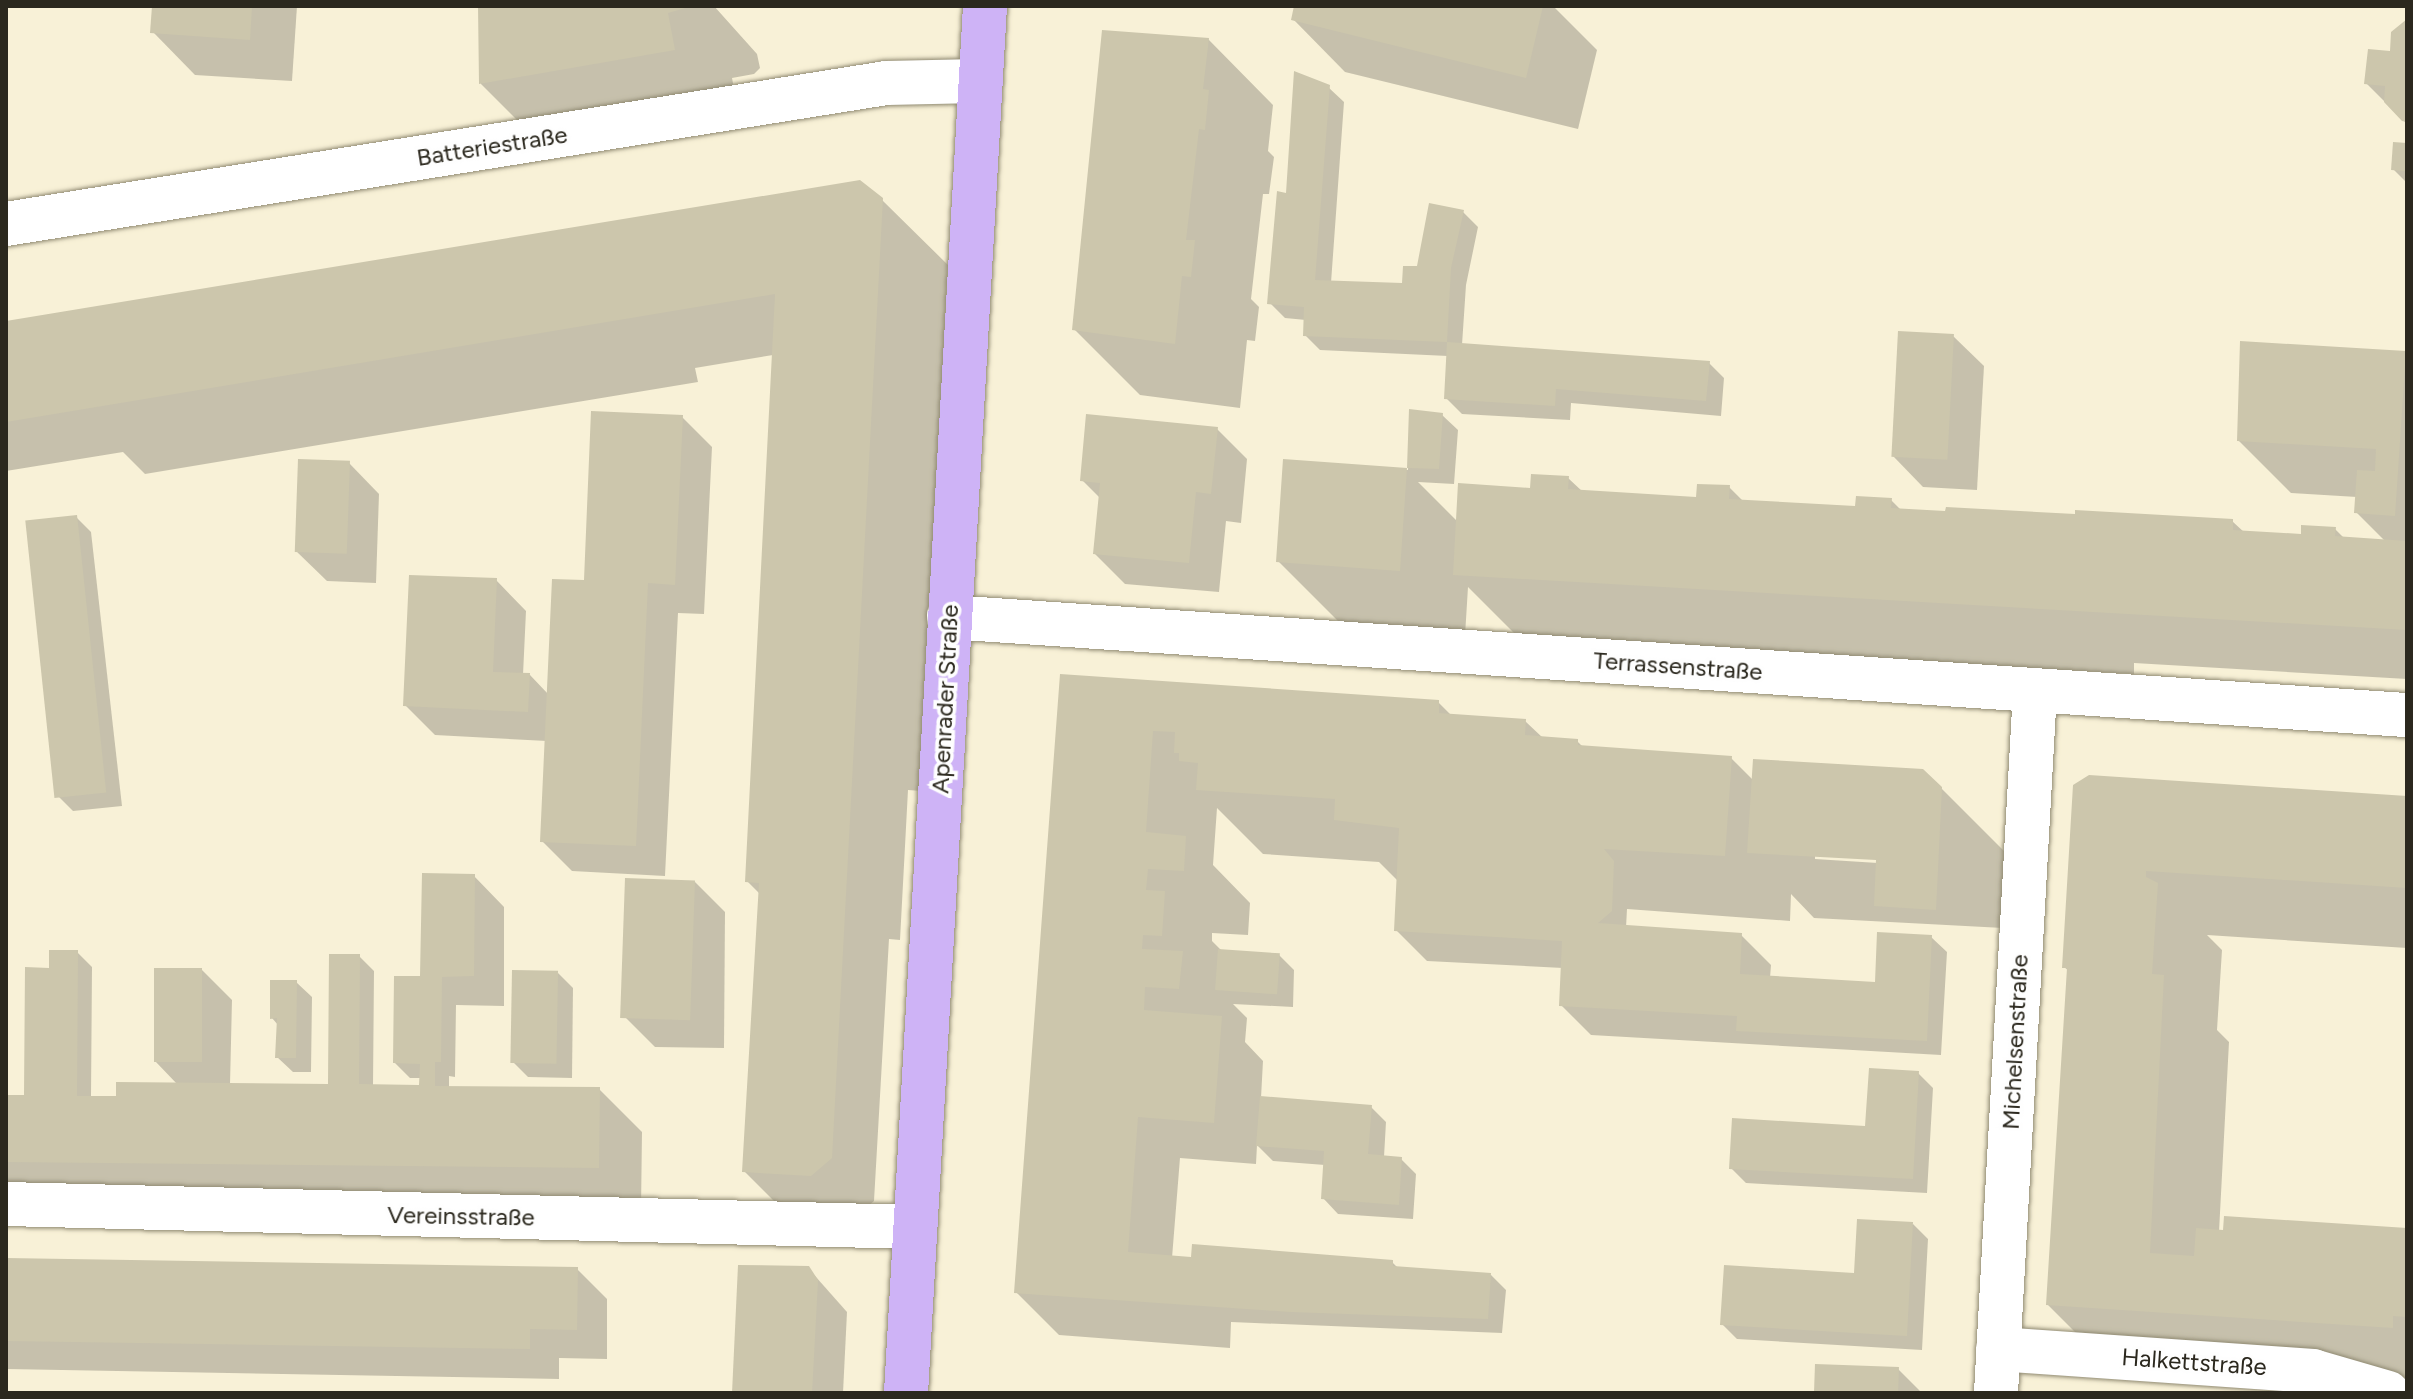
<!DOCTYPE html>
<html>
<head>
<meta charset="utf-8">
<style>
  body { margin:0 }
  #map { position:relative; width:2413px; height:1399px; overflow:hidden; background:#f8f1d7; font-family:Figtree,sans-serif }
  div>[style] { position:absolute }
  .shadow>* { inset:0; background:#0003 }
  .building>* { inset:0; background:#ccc6ac; transform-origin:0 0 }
  .roads { filter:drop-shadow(0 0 2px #908a72) drop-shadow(0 0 2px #908a72) }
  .minor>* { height:44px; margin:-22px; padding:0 22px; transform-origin:22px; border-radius:22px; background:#fff }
  .major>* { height:44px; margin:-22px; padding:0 22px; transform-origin:22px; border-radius:22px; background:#ceb3f6 }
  span { translate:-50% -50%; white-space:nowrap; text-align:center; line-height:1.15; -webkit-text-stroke:7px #fefefe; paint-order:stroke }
  .street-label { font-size:24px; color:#2b281e }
  .frame { position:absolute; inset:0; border:8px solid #2b281e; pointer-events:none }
</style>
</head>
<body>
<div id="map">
  <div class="shadow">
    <i style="clip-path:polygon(154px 6px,297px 6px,292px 81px,195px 75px,153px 32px)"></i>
    <i style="clip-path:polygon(480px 6px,714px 6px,757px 54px,760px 68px,754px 74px,732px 78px,739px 114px,546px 149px,481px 84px)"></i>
    <i style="clip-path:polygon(1296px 6px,1553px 6px,1597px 50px,1578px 129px,1345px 72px,1293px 19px)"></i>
    <i style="clip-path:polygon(2407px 22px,2407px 124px,2366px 83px,2392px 53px)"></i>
    <i style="clip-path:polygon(1208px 39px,1273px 105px,1268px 151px,1274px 157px,1269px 194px,1263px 194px,1251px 299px,1259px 307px,1255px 341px,1247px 340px,1240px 408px,1140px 395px,1074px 329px)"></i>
    <i style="clip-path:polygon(1328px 87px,1344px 102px,1331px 283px,1404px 285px,1463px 212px,1478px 227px,1466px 285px,1462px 345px,1709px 363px,1724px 378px,1721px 416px,1571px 403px,1570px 420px,1462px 414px,1446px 398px,1448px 356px,1320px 350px,1305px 335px,1306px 320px,1285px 318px,1270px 303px,1288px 195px)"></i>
    <i style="clip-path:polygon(2407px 145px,2407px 183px,2393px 169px)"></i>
    <i style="clip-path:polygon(882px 200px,948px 265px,921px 791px,908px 790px,900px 940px,889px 939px,874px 1201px,854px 1218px,787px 1214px,744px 1171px,760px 894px,747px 881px,773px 355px,695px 368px,698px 382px,145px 474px,123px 452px,6px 471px,6px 323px)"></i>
    <i style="clip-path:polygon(1953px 336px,1984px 366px,1977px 490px,1923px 487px,1893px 456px)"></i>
    <i style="clip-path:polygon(2405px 353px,2407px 679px,2134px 663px,2134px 674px,1520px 639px,1468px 587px,1465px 636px,1344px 627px,1278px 561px,1285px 461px,1408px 470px,1411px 411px,1442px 415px,1458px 430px,1454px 484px,1418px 482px,1458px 522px,1568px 478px,1583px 492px,1698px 499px,1729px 487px,1744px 502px,1857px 508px,1891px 500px,1902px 511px,2232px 521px,2245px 533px,2302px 536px,2335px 529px,2345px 539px,2386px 542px,2356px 512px,2357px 497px,2291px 493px,2239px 441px)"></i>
    <i style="clip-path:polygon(682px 417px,712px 447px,704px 614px,678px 613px,665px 876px,572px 871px,542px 841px,547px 741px,435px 735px,405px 705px,496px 580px,526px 611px,523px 675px,530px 675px,549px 695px,586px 583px)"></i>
    <i style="clip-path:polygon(1217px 429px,1247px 459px,1241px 523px,1226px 521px,1219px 592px,1125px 584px,1095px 554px,1100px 498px,1082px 480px)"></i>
    <i style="clip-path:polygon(349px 463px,379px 494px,376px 583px,327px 581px,296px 551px)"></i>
    <i style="clip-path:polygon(76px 517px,91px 532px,122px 806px,73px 811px,58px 796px)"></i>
    <i style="clip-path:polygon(evenodd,1062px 676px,1438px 702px,1452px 716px,1525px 721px,1543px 738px,1577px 741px,1583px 747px,1731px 758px,1753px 780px,1941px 788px,2007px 854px,2003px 928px,1814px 918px,1791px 894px,1790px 921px,1627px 909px,1626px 928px,1741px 935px,1771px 965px,1770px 978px,1877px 984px,1931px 937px,1947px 952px,1941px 1055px,1591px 1035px,1561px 1005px,1563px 968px,1427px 961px,1396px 930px,1398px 881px,1379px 862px,1263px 854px,1217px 808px,1213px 865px,1250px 903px,1248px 935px,1212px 933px,1212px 941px,1222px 951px,1279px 955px,1294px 970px,1293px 1007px,1233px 1004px,1247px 1018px,1245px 1042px,1263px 1061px,1261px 1098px,1371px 1107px,1386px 1122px,1384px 1157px,1401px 1159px,1416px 1174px,1413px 1219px,1338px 1214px,1323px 1198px,1325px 1165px,1273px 1161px,1257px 1145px,1256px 1164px,1180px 1158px,1172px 1258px,1193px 1262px,1392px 1262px,1399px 1269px,1491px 1275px,1506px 1290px,1502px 1333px,1231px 1322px,1230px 1348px,1059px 1335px,1016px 1292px,1062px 676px,1815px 855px,1878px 858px,1878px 863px,1815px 859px,1815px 855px)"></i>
    <i style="clip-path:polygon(2075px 786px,2407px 797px,2407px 948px,2207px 935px,2222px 950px,2217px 1030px,2229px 1042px,2219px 1232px,2407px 1230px,2407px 1389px,2113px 1370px,2048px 1305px,2069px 971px,2064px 967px)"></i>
    <i style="clip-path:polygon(474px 876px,504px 907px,504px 1006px,456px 1005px,455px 1077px,449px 1076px,449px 1087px,599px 1089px,642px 1132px,641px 1210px,6px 1203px,6px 1098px,30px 1098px,51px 970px,77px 952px,92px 967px,91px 1098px,118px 1098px,178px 1085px,155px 1061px,202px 970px,232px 1000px,230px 1085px,333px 1086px,359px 956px,374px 971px,373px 1087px,422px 1087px,422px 1078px,410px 1078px,395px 1063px,426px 979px)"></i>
    <i style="clip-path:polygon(694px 881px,725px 912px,724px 1048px,655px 1047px,625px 1017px)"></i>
    <i style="clip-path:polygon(558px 973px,573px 988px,572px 1078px,528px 1077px,513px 1062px)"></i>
    <i style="clip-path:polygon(296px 982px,312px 997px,311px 1072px,293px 1072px,277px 1057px,278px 1025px,272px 1018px)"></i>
    <i style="clip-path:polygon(1918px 1073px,1933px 1088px,1927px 1193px,1746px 1183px,1731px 1168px,1867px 1128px)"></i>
    <i style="clip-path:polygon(1913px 1224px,1928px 1239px,1922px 1350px,1737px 1339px,1722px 1324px,1856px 1275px)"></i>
    <i style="clip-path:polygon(6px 1259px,577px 1269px,607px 1299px,607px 1359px,559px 1358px,559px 1379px,6px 1369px)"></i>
    <i style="clip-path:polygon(808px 1268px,847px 1312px,843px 1393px,734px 1393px)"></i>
    <i style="clip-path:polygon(1898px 1369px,1922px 1393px,1816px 1393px)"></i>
  </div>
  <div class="building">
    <i style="clip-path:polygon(152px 6px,252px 6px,250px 40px,150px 33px)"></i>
    <i style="clip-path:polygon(478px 6px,692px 6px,668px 13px,675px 50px,479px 84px)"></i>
    <i style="clip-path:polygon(1294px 6px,1543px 6px,1526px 78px,1291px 20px)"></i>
    <i style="clip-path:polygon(2407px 19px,2407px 122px,2402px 121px,2384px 102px,2385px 86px,2364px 84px,2368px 49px,2390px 51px,2391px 32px)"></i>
    <i style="clip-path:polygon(1102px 30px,1209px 38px,1203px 89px,1209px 90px,1205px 130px,1199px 129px,1186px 240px,1195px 240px,1191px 277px,1182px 276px,1175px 344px,1072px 330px)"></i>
    <i style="clip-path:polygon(1294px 71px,1330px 85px,1315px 280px,1402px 283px,1403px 266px,1417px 266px,1429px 203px,1464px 210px,1451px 268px,1447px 342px,1303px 336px,1304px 307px,1267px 304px,1277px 191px,1286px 193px)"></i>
    <i style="left:2393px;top:142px;width:14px;height:28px;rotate:4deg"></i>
    <i style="clip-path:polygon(860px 180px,883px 198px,832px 1158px,811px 1176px,742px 1172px,759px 883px,745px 882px,775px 294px,6px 422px,6px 321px)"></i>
    <i style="left:1898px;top:331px;width:56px;height:126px;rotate:3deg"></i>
    <i style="clip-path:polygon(2240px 341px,2406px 351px,2395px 516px,2354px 513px,2357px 470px,2375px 471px,2376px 449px,2237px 441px)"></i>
    <i style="clip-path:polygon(1447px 342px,1710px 361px,1706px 401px,1556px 389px,1555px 406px,1444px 399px)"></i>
    <i style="clip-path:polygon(1409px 409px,1443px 413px,1439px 469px,1407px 468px,1400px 571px,1276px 562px,1283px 459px,1407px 468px)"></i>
    <i style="clip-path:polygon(591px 411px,683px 415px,675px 585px,648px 583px,636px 846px,540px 842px,552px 579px,584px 580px)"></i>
    <i style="clip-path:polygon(1086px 414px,1218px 427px,1211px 494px,1196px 492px,1189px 563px,1093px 554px,1100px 483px,1080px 481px)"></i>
    <i style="left:298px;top:459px;width:52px;height:93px;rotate:2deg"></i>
    <i style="clip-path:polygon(1531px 474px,1569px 476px,1568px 489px,1696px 497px,1697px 484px,1730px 485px,1729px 499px,1855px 506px,1856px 496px,1892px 498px,1891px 508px,1945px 511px,1946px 507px,2075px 514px,2075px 510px,2233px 519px,2233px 530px,2301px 534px,2301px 525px,2336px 527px,2335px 536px,2407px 541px,2407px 630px,1453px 575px,1458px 483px,1530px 488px)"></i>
    <i style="left:77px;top:515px;width:279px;height:52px;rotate:84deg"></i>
    <i style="clip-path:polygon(409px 575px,497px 578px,493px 672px,530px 673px,528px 712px,403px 706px)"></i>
    <i style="clip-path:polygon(1060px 674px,1439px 700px,1439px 713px,1526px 719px,1525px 735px,1578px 739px,1578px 745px,1732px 756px,1725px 856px,1604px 849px,1614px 861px,1612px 911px,1598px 923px,1742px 933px,1740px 974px,1875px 982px,1877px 932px,1932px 935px,1927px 1041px,1736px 1031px,1737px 1016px,1559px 1006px,1562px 941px,1394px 931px,1399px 828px,1334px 820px,1335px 799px,1196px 790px,1198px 763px,1179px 761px,1179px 753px,1174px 753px,1175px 732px,1153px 731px,1146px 832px,1186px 836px,1184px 871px,1148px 869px,1146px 890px,1165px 891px,1162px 936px,1143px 935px,1142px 949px,1183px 951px,1179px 989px,1145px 987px,1144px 1010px,1222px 1016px,1214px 1123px,1138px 1117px,1128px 1252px,1191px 1257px,1192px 1244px,1393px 1260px,1393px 1266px,1491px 1273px,1488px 1319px,1291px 1312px,1014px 1293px)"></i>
    <i style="clip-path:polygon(1753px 759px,1923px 769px,1942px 787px,1936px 910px,1874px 906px,1876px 860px,1747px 853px)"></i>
    <i style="clip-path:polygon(2089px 775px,2407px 796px,2407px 888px,2146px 871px,2146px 877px,2158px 883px,2152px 974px,2164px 975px,2150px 1253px,2194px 1256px,2196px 1228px,2223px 1230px,2224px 1216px,2407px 1228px,2407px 1317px,2393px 1316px,2393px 1328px,2046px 1305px,2067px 968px,2062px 968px,2073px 785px)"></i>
    <i style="clip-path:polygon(422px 873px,475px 874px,474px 976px,442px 977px,441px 1062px,435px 1062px,435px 1086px,600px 1087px,599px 1168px,6px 1162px,6px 1095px,24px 1095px,25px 967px,49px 968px,49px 950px,78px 950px,77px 1096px,116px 1096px,116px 1082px,328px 1084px,329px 954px,360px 954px,359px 1084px,419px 1085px,420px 1064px,393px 1063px,394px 976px,420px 976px)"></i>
    <i style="left:625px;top:878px;width:70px;height:140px;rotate:2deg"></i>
    <i style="left:1218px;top:949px;width:62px;height:41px;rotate:4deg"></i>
    <i style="left:154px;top:968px;width:48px;height:94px"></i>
    <i style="left:512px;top:970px;width:46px;height:93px;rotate:1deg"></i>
    <i style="clip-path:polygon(270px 980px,297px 980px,296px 1058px,275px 1058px,277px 1018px,270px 1019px)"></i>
    <i style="clip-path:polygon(1869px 1068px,1919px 1071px,1913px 1179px,1729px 1169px,1732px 1118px,1865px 1126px)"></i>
    <i style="clip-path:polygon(1260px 1096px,1372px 1105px,1368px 1154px,1402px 1157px,1399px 1205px,1321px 1199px,1324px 1151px,1256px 1146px)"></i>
    <i style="clip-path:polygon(1857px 1219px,1913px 1222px,1907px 1336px,1720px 1325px,1724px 1265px,1854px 1273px)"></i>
    <i style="clip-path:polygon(6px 1258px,578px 1267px,577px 1330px,530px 1329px,530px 1349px,6px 1341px)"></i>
    <i style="clip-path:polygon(738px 1265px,809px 1266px,818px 1280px,812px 1393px,732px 1393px)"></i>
    <i style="left:1815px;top:1364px;width:84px;height:29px;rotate:2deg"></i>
  </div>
  <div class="roads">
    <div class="minor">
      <i style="left:6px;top:224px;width:891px;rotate:-9.1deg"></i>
      <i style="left:886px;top:83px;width:93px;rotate:-1.2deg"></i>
      <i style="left:949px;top:617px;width:1461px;rotate:3.85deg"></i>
      <i style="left:6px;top:1204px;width:909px;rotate:1.45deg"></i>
      <i style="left:1998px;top:1349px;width:316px;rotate:4deg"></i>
      <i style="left:2313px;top:1371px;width:78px;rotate:16.3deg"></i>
      <i style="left:1996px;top:1393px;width:703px;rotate:-86.82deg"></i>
    </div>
    <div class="major">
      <i style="left:906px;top:1393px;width:1389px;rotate:-86.74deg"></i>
    </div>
  </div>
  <div class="street-label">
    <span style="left:492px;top:146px;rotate:-9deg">Batteriestraße</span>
    <span style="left:1678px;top:666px;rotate:4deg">Terrassenstraße</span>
    <span style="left:945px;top:699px;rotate:-87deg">Apenrader Straße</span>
    <span style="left:2015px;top:1042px;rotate:-87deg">Michelsenstraße</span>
    <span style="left:461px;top:1216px;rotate:1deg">Vereinsstraße</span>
    <span style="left:2194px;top:1362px;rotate:4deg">Halkettstraße</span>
  </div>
  <div class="frame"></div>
</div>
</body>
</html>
